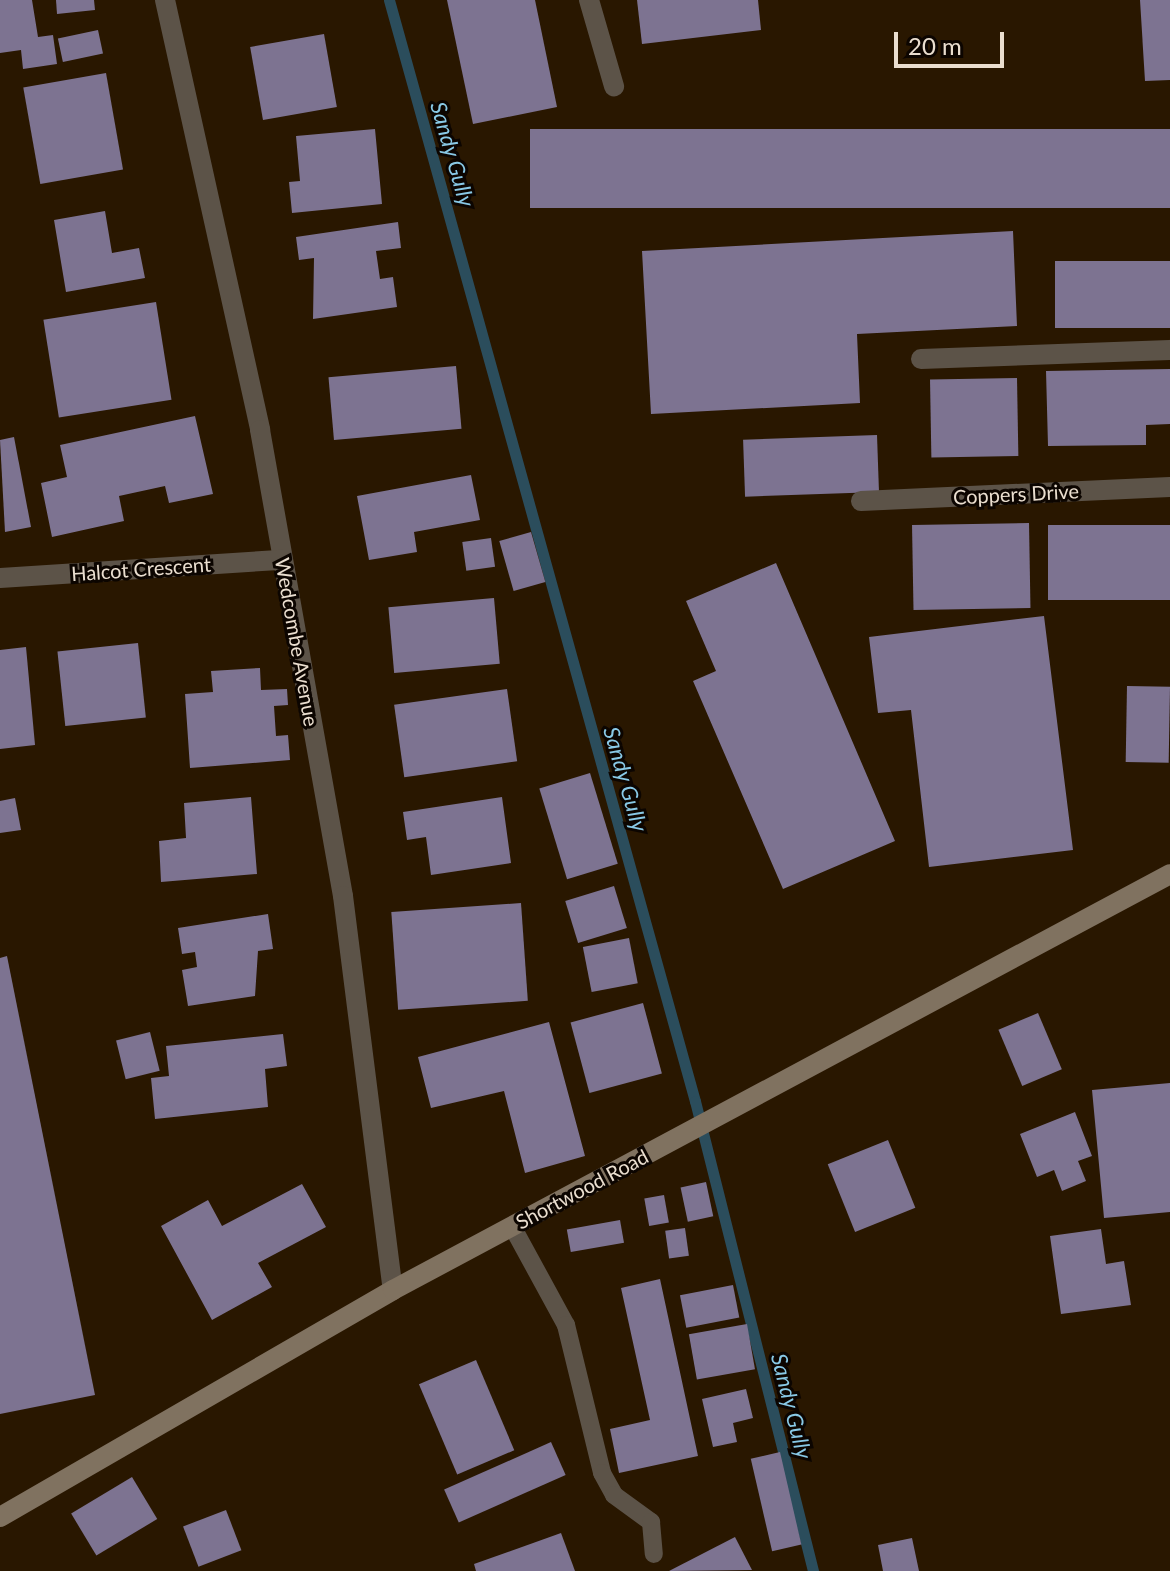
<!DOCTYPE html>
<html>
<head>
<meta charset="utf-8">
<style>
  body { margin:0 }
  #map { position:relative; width:1170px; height:1571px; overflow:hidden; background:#291700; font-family:Lato,sans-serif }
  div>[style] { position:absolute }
  .stream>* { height:11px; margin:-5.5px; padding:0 5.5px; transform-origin:5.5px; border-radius:5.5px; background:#2b4d5c }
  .building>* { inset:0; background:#7d7391; transform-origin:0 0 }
  .service>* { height:18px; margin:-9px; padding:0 9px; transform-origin:9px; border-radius:9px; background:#5c5348 }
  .minor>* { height:20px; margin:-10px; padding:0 10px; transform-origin:10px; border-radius:10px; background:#5c5348 }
  .secondary>* { height:20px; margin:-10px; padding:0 10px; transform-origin:10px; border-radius:10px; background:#807260 }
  span { translate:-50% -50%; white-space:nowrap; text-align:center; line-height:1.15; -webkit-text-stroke:6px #0c0500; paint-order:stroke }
  .street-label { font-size:20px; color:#eadecf }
  .water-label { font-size:22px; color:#89c9e6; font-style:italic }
  .scale { position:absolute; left:894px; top:32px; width:110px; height:36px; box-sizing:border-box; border:4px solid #eadecf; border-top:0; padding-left:10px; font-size:24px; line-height:28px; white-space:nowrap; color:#eadecf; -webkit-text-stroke:6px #0c0500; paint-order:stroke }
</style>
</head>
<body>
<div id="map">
  <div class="stream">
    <i style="left:389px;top:0;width:1143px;rotate:74.47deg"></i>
    <i style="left:695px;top:1101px;width:485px;rotate:75.9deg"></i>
  </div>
  <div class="building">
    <i style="clip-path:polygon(0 0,32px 0,38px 37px,53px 35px,57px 64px,23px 69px,21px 50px,0 53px)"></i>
    <i style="clip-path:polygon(56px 0,94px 0,95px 10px,57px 14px)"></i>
    <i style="clip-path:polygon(447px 0,535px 0,557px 107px,473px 124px)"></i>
    <i style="clip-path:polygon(637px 0,758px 0,761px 30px,642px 44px)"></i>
    <i style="clip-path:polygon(1140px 0,1170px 0,1170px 80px,1145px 81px)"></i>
    <i style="left:98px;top:30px;width:24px;height:41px;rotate:78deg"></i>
    <i style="left:324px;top:34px;width:74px;height:75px;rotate:80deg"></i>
    <i style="left:106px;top:73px;width:98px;height:84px;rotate:80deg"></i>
    <i style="clip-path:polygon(375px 129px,382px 204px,292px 213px,289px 182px,300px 181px,296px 136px)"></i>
    <i style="left:1170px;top:129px;width:79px;height:640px;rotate:90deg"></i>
    <i style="clip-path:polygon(105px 211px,112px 253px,139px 248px,145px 278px,66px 292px,54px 220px)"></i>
    <i style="clip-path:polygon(398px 222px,401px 248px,376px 251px,380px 279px,393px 277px,397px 307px,313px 319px,314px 258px,299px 260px,296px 237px)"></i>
    <i style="clip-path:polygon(1013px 231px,1017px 326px,857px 334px,860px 403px,651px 414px,642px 251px)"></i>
    <i style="left:1170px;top:261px;width:67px;height:115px;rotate:90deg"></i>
    <i style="left:156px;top:302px;width:99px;height:114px;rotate:81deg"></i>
    <i style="left:456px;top:366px;width:63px;height:128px;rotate:85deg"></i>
    <i style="clip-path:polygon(1170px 369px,1170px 424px,1146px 425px,1146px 445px,1048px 446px,1046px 371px)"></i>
    <i style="left:1017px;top:378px;width:78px;height:87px;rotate:89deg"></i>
    <i style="clip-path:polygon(195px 416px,213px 494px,169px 503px,165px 486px,119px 496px,124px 521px,52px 537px,41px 483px,67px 477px,60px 445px)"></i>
    <i style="left:877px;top:435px;width:57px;height:134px;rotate:88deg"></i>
    <i style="clip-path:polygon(14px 437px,31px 527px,5px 532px,0 440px)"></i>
    <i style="clip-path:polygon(471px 475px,480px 520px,414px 532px,417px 552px,369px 560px,357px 496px)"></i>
    <i style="left:1029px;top:523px;width:85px;height:117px;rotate:89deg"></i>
    <i style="left:1170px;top:525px;width:75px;height:122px;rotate:90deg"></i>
    <i style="left:531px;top:532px;width:52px;height:33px;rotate:74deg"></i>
    <i style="left:491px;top:538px;width:29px;height:29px;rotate:82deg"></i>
    <i style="clip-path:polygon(776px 563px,895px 841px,783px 889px,693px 681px,716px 671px,686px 601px)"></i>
    <i style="left:494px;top:598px;width:66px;height:106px;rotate:85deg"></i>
    <i style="clip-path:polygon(1044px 616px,1073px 850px,929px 867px,911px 710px,878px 713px,869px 637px)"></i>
    <i style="left:138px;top:643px;width:75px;height:81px;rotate:84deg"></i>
    <i style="clip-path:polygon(26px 647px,35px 745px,0 749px,0 650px)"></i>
    <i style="clip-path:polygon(260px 668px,261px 690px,287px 689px,288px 705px,274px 706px,276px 736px,288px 735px,290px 760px,190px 768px,185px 694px,213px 692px,211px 671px)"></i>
    <i style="left:1127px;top:686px;width:43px;height:76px;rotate:1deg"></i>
    <i style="left:507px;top:689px;width:73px;height:114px;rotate:82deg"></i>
    <i style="left:590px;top:773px;width:95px;height:53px;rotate:73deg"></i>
    <i style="clip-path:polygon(251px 797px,257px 874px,161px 882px,159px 841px,186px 838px,184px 803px)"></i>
    <i style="clip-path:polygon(502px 797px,511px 863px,431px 875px,426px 837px,407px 840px,403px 812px)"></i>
    <i style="clip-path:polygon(15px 798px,21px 830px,0 833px,0 801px)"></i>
    <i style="left:614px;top:886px;width:44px;height:51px;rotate:73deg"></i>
    <i style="left:521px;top:903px;width:98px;height:130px;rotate:86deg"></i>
    <i style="clip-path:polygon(268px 914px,273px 949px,258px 951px,255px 996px,188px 1006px,182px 970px,197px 967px,195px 952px,182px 954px,178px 928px)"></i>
    <i style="left:629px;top:938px;width:46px;height:47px;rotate:79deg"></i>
    <i style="clip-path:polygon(7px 956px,95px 1395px,0 1414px,0 958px)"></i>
    <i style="left:643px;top:1003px;width:73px;height:75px;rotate:75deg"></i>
    <i style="left:1038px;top:1013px;width:61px;height:43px;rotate:67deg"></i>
    <i style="clip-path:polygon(549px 1022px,585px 1156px,525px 1173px,504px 1091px,431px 1108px,418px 1057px)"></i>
    <i style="left:150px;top:1032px;width:40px;height:35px;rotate:76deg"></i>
    <i style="clip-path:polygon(283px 1034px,287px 1066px,265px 1069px,268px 1107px,155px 1119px,151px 1078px,169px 1076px,166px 1046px)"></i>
    <i style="clip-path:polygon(1170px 1083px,1170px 1212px,1104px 1218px,1092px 1090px)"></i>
    <i style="clip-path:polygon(1075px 1112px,1092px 1156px,1078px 1161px,1086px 1181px,1062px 1191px,1054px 1170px,1037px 1177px,1020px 1134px)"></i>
    <i style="left:888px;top:1140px;width:73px;height:65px;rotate:68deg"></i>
    <i style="left:706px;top:1182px;width:35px;height:26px;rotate:78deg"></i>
    <i style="clip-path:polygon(302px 1184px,326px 1227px,258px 1263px,272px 1287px,212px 1320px,161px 1226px,208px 1200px,222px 1226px)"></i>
    <i style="left:664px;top:1195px;width:28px;height:20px;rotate:80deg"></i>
    <i style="left:620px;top:1220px;width:23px;height:54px;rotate:80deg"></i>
    <i style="left:685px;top:1228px;width:28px;height:20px;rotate:82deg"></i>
    <i style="clip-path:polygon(1101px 1229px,1106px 1264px,1124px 1261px,1131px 1305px,1061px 1314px,1050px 1236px)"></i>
    <i style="clip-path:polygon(660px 1279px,698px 1456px,619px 1473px,610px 1429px,650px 1420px,621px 1288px)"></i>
    <i style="left:733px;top:1285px;width:33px;height:54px;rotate:79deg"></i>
    <i style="left:747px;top:1324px;width:46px;height:59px;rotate:80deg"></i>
    <i style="left:476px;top:1360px;width:98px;height:62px;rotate:67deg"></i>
    <i style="clip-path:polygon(746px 1389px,753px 1418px,733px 1423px,737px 1442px,713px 1447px,702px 1399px)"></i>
    <i style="left:551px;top:1442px;width:36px;height:117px;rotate:66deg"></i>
    <i style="left:780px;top:1452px;width:95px;height:30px;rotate:77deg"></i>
    <i style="left:132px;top:1477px;width:49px;height:71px;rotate:59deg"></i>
    <i style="left:226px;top:1510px;width:43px;height:46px;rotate:69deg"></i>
    <i style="clip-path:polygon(561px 1533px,575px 1571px,476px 1571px,474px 1564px)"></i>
    <i style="clip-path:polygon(735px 1537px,752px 1570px,669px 1571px)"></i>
    <i style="clip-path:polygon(912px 1538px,919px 1571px,883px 1571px,878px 1545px)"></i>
  </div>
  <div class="service">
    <i style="left:512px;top:1226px;width:113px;rotate:61.4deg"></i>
    <i style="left:566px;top:1325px;width:152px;rotate:76.3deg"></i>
    <i style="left:602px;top:1473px;width:25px;rotate:61deg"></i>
    <i style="left:614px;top:1495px;width:46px;rotate:36.1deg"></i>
    <i style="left:651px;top:1522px;width:32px;rotate:85deg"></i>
  </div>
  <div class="minor">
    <i style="left:165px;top:0;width:440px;rotate:77.5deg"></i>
    <i style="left:260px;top:430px;width:473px;rotate:79.9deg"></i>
    <i style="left:343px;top:896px;width:397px;rotate:82.8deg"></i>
    <i style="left:589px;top:0;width:90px;rotate:73.8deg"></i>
    <i style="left:921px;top:359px;width:249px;rotate:-2.1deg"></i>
    <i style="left:861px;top:501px;width:309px;rotate:-2.6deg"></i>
    <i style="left:0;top:578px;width:283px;rotate:-3.7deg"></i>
  </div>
  <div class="secondary">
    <i style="left:0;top:1517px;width:454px;rotate:-30deg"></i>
    <i style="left:393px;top:1290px;width:881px;rotate:-28.16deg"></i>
  </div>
  <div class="street-label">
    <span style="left:1016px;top:494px;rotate:-3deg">Coppers Drive</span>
    <span style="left:141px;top:569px;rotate:-4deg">Halcot Crescent</span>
    <span style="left:297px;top:642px;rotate:80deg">Wedcombe Avenue</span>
    <span style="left:582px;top:1189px;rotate:-28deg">Shortwood Road</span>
  </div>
  <div class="water-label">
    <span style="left:453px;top:154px;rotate:74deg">Sandy Gully</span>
    <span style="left:626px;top:779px;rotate:74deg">Sandy Gully</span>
    <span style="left:792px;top:1406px;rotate:76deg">Sandy Gully</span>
  </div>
  <div class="scale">20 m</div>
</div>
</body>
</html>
